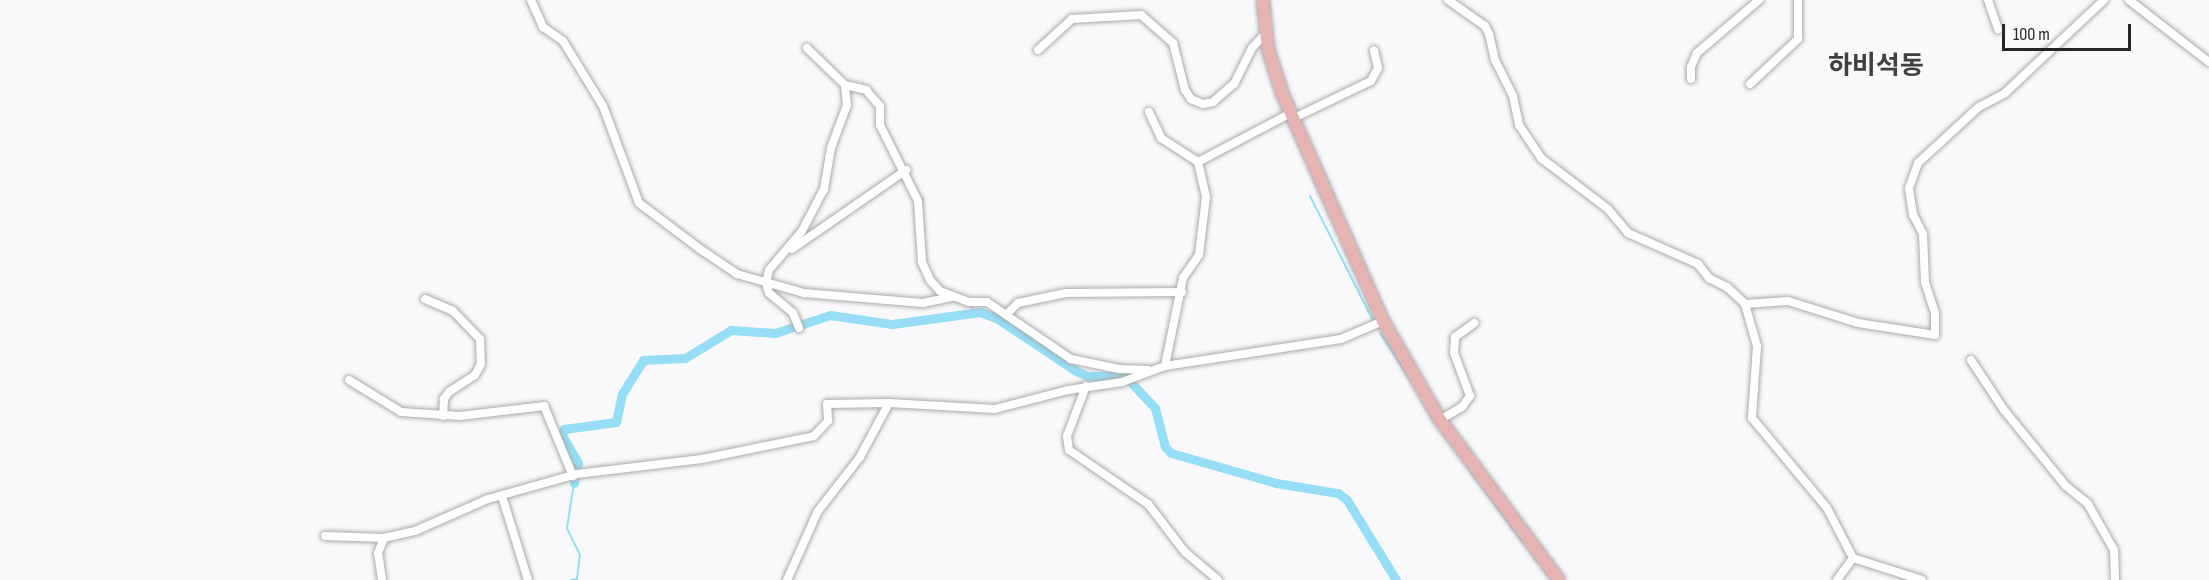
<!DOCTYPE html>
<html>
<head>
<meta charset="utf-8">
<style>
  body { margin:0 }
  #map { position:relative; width:2209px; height:580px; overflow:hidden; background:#f9f9fb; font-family:"Sofia Sans Condensed","Noto Sans KR",sans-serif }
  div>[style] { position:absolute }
  .stream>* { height:2px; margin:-1px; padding:0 1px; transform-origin:1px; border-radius:1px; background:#95def5 }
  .canal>* { height:9px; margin:-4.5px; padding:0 4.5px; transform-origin:4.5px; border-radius:4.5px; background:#95def5 }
  .roads { filter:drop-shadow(0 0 2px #aaaaab) drop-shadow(0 0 2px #aaaaab) }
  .street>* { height:8px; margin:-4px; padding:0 4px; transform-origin:4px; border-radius:4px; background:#fff }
  .primary>* { height:12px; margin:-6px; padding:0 6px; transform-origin:6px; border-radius:6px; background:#e4b3b2 }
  span { translate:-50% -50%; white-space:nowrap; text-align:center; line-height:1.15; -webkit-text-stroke:5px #f9f9fb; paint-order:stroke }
  .quarter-label { font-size:26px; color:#404041; font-weight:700 }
  .scale { position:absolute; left:2002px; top:24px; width:129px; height:27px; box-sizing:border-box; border:3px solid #252525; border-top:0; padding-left:8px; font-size:18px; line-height:21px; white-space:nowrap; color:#252525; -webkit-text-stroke:4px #f9f9fb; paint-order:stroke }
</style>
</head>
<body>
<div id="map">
  <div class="stream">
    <i style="left:1310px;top:196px;width:137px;rotate:63.1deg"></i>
    <i style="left:922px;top:208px;width:10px;rotate:-84deg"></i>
    <i style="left:971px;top:305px;width:6px;rotate:72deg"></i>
    <i style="left:1380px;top:333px;width:45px;rotate:56.7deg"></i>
    <i style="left:1472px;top:473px;width:84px;rotate:53.7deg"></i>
    <i style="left:571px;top:580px;width:6px;rotate:-9deg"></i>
    <i style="left:577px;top:579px;width:24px;rotate:-83deg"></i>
    <i style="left:580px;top:555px;width:30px;rotate:-116deg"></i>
    <i style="left:567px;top:528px;width:46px;rotate:-81.2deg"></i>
  </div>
  <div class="canal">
    <i style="left:574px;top:483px;width:20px;rotate:-79deg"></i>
    <i style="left:578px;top:463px;width:32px;rotate:-120deg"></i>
    <i style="left:562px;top:435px;width:6px;rotate:-72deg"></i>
    <i style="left:564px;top:429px;width:52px;rotate:-7.7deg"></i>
    <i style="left:616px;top:422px;width:29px;rotate:-78deg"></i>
    <i style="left:622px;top:394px;width:40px;rotate:-58deg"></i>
    <i style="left:643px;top:360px;width:42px;rotate:-2.7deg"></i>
    <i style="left:685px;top:358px;width:54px;rotate:-31.3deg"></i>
    <i style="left:731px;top:330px;width:44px;rotate:3.9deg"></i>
    <i style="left:775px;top:333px;width:58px;rotate:-18.1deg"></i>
    <i style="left:830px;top:315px;width:63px;rotate:8.3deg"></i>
    <i style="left:892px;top:324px;width:89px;rotate:-7.8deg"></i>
    <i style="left:980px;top:312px;width:19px;rotate:21deg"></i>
    <i style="left:998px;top:319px;width:94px;rotate:33.7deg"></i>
    <i style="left:1076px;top:371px;width:13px;rotate:23deg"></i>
    <i style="left:1088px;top:376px;width:37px"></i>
    <i style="left:1125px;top:376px;width:44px;rotate:46.8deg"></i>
    <i style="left:1155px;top:408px;width:40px;rotate:75.6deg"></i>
    <i style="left:1165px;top:447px;width:8px;rotate:45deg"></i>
    <i style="left:1171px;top:453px;width:109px;rotate:15.9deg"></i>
    <i style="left:1276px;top:483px;width:63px;rotate:9.2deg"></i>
    <i style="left:1338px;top:493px;width:11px;rotate:38deg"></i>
    <i style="left:1347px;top:500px;width:94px;rotate:58.5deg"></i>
  </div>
  <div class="roads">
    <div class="street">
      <i style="left:531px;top:0;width:30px;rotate:66deg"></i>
      <i style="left:543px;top:27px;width:24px;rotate:35deg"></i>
      <i style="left:563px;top:41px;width:76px;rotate:58.4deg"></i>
      <i style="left:603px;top:106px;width:103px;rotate:69.6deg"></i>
      <i style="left:639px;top:203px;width:76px;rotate:37deg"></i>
      <i style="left:700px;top:249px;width:45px;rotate:34deg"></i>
      <i style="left:737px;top:274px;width:70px;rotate:15.8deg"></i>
      <i style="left:804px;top:293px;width:119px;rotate:4.8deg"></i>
      <i style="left:923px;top:303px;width:29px;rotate:-12deg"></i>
      <i style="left:1448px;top:0;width:45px;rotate:35.1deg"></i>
      <i style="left:1485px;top:26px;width:9px;rotate:63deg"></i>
      <i style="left:1489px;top:34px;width:27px;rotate:77deg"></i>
      <i style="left:1495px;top:60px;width:40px;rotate:63.4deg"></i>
      <i style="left:1513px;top:96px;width:30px;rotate:78deg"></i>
      <i style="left:1519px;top:125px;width:40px;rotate:56deg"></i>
      <i style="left:1541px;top:158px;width:84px;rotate:37.3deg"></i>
      <i style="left:1608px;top:209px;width:31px;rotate:50deg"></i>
      <i style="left:1628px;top:233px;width:77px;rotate:23.9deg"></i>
      <i style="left:1698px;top:264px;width:18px;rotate:52deg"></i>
      <i style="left:1709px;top:278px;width:20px;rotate:27deg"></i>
      <i style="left:1727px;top:287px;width:25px;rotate:43deg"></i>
      <i style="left:1745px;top:304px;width:44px;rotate:74.1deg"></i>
      <i style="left:1757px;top:346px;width:72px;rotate:94deg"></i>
      <i style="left:1752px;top:418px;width:117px;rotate:50.2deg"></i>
      <i style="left:1827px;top:508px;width:56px;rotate:62.5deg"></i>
      <i style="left:1853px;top:558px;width:72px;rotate:17.7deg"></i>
      <i style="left:1988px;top:0;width:31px;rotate:71deg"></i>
      <i style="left:2129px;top:0;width:101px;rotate:37.8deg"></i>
      <i style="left:1038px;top:50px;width:46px;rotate:-42.4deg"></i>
      <i style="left:1072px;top:19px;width:69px;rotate:-3.3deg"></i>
      <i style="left:1141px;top:15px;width:43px;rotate:41.2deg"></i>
      <i style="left:1173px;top:43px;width:49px;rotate:75.7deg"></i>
      <i style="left:1185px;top:90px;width:11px;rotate:56deg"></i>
      <i style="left:1191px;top:99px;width:13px;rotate:23deg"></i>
      <i style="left:1203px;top:104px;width:10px;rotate:-11deg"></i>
      <i style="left:1213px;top:102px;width:28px;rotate:-41deg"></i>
      <i style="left:1234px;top:84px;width:40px;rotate:-63.4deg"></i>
      <i style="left:1252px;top:48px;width:22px;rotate:-47deg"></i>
      <i style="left:1691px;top:79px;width:12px;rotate:-90deg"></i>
      <i style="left:1691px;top:67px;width:15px;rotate:-67deg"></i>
      <i style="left:1697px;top:53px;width:82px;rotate:-40.5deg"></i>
      <i style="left:1750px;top:84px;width:66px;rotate:-43.2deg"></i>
      <i style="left:1798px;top:39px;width:39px;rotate:-90deg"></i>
      <i style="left:845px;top:85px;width:22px;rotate:13deg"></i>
      <i style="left:866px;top:90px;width:21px;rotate:49deg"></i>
      <i style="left:880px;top:106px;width:19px;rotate:90deg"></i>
      <i style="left:880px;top:125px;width:85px;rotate:63.4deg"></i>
      <i style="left:918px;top:201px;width:61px;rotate:86.2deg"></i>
      <i style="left:922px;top:262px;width:20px;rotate:66deg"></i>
      <i style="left:930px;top:280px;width:15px;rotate:48deg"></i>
      <i style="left:940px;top:291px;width:30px;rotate:21deg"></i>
      <i style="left:968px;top:302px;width:19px"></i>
      <i style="left:987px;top:302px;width:102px;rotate:34.2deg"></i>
      <i style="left:1071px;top:359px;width:49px;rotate:11.8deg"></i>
      <i style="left:1119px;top:369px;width:29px;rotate:2deg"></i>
      <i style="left:1149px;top:112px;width:29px;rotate:65deg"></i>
      <i style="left:1161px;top:138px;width:44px;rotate:33deg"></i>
      <i style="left:1198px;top:162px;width:36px;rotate:77deg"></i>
      <i style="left:1206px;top:197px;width:58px;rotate:96.9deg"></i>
      <i style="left:1199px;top:255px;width:28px;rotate:125deg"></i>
      <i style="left:1183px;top:278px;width:90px;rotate:101.6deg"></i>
      <i style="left:1294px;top:118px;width:85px;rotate:-25.7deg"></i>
      <i style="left:1371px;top:81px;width:15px;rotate:-62deg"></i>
      <i style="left:1378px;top:68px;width:18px;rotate:-103deg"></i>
      <i style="left:1198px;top:162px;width:105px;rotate:-27.8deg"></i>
      <i style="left:792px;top:249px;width:139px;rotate:-34.7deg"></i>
      <i style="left:425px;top:299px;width:30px;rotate:23deg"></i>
      <i style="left:453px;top:311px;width:39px;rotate:46deg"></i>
      <i style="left:480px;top:339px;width:25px;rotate:88deg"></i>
      <i style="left:481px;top:364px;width:13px;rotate:119deg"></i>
      <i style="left:475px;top:375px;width:31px;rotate:147deg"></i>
      <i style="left:449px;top:392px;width:9px;rotate:126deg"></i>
      <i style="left:444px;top:399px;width:17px;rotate:93deg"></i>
      <i style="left:1745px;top:304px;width:43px;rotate:-4deg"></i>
      <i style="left:1788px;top:301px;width:73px;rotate:17.4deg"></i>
      <i style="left:1858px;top:323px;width:78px;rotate:8.9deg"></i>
      <i style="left:1935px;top:335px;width:22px;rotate:-90deg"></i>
      <i style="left:1935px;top:313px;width:33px;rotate:-108deg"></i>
      <i style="left:1925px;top:282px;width:48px;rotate:-92.4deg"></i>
      <i style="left:1923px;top:234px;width:22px;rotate:-117deg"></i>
      <i style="left:1913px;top:214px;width:26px;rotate:-99deg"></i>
      <i style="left:1909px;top:188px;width:27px;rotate:-70deg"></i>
      <i style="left:1918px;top:163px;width:83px;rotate:-42.6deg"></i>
      <i style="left:1979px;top:107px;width:30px;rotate:-28deg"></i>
      <i style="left:2005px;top:93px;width:136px;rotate:-43.2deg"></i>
      <i style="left:1006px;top:315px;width:17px;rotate:-45deg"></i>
      <i style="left:1018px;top:303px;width:49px;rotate:-11.8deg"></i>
      <i style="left:1066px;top:293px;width:116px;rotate:-0.5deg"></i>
      <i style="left:799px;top:328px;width:16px;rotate:-112deg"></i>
      <i style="left:793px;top:313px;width:31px;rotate:-140deg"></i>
      <i style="left:769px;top:293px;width:10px;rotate:-107deg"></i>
      <i style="left:766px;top:283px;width:13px;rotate:-77deg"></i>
      <i style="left:769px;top:270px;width:51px;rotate:-49.8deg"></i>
      <i style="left:802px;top:231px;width:47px;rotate:-62.4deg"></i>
      <i style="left:824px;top:189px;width:42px;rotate:-80.3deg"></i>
      <i style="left:831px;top:148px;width:46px;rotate:-69.6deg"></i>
      <i style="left:847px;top:105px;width:20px;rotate:-96deg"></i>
      <i style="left:845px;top:85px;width:53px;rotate:-135.8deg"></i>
      <i style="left:1971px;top:360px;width:60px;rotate:56.6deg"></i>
      <i style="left:2004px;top:410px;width:98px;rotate:50.8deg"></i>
      <i style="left:2066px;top:486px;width:28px;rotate:39deg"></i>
      <i style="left:2088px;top:504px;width:53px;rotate:60.5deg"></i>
      <i style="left:2114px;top:550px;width:30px;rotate:88deg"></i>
      <i style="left:349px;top:380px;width:61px;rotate:31.6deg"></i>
      <i style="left:401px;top:412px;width:59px;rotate:3.9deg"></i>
      <i style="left:460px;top:416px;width:85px;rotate:-6.8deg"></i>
      <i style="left:544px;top:406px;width:76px;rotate:67.5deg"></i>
      <i style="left:1086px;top:386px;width:53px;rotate:110.8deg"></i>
      <i style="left:1067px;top:436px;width:14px;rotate:82deg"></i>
      <i style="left:1069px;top:450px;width:96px;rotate:34.4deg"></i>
      <i style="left:1148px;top:504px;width:61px;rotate:52.4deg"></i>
      <i style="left:1185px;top:552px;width:43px;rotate:40.3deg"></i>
      <i style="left:1440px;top:420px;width:26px;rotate:-31deg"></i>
      <i style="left:1462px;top:407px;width:14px;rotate:-54deg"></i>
      <i style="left:1470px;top:396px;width:46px;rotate:-110.4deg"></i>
      <i style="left:1454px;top:353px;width:16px;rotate:-86deg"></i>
      <i style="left:1455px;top:337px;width:24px;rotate:-36deg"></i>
      <i style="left:502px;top:496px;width:88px;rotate:72.8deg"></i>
      <i style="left:325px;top:536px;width:59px;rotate:1.9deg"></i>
      <i style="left:384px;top:538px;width:32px;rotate:-13deg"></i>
      <i style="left:415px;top:531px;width:80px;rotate:-23.7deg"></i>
      <i style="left:488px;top:499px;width:92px;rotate:-15.7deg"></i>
      <i style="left:577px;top:474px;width:126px;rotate:-6.8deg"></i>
      <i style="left:702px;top:459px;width:114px;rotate:-11.6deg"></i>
      <i style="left:814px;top:436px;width:21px;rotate:-47deg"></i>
      <i style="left:828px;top:421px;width:17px;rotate:-93deg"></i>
      <i style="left:827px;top:404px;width:62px;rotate:-0.9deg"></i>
      <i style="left:889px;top:403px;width:106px;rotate:3.2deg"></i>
      <i style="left:995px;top:409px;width:75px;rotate:-14.6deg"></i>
      <i style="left:1068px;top:390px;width:55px;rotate:-8.4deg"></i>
      <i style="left:1122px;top:382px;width:46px;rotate:-20.4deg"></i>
      <i style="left:1165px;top:366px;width:178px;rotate:-8.7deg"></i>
      <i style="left:1341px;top:339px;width:46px;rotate:-23.2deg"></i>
      <i style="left:382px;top:580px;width:27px;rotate:-98deg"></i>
      <i style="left:378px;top:553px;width:16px;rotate:-68deg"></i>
      <i style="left:787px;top:580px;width:76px;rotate:-65.8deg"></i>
      <i style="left:818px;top:511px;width:68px;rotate:-52.1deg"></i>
      <i style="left:860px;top:457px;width:61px;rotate:-61.8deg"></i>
      <i style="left:1837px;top:580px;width:27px;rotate:-54deg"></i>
    </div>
    <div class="primary">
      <i style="left:1263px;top:0;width:49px;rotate:84.2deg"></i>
      <i style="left:1268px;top:49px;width:46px;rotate:72.3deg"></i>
      <i style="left:1282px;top:93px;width:249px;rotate:66.1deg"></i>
      <i style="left:1383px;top:321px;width:114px;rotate:60.1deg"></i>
      <i style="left:1440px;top:420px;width:199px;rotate:53.4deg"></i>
    </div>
  </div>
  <div class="quarter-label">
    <span style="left:1876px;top:67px">하비석동</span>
  </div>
  <div class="scale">100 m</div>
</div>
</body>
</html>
